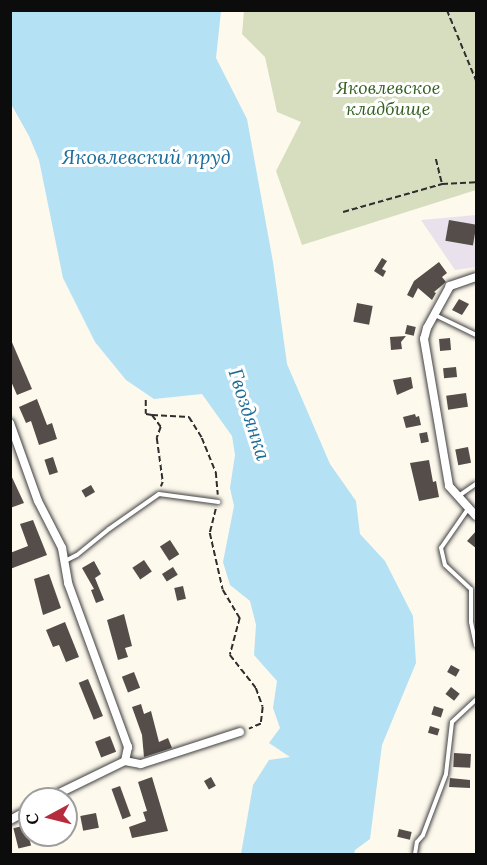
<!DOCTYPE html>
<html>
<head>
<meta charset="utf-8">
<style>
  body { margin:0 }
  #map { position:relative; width:487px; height:865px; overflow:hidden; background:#fef9ed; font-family:Lora,serif }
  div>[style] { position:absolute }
  .industrial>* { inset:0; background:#e9e1eb }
  .cemetery>* { inset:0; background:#d7debf }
  .water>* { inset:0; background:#b4e1f3 }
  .building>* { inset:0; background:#544d49; transform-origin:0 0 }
  .path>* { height:1.5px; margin-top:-0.75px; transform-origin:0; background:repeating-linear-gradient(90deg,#2e2e2e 0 6px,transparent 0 9px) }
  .roads { filter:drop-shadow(0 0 2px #3f3f3f) drop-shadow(0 0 2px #3f3f3f) }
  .service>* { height:4px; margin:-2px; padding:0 2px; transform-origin:2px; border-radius:2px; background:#fff }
  .minor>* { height:8px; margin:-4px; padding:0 4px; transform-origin:4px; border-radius:4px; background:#fff }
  span { translate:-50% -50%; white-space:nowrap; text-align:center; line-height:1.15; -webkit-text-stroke:6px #fff; paint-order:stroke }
  .park-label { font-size:18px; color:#336020; font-style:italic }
  .water-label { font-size:20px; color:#1c6d97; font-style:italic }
  .frame { position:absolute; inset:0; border:12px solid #0c0c0c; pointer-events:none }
  .north { position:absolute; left:18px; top:787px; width:60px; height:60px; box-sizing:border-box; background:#fff; border:2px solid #9e9e9e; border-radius:50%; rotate:263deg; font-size:16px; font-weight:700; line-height:24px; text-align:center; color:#0c0c0c }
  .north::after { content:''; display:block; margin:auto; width:21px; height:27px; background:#b52c3f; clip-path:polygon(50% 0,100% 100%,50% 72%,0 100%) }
</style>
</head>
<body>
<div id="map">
  <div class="industrial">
    <i style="clip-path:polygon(476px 215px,476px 267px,455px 270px,421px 220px)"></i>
  </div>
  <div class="cemetery">
    <i style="clip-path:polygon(244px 11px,476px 11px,476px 190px,302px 245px,276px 171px,301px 122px,277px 112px,265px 57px,242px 34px)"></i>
  </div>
  <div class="water">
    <i style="clip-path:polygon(12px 10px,221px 11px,216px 58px,247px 119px,273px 262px,287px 364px,330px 464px,356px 501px,360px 534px,385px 561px,413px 616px,416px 663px,382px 745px,370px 839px,355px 850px,354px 854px,241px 854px,253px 785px,269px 760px,290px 757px,269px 743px,280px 728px,273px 708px,277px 681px,254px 655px,256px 625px,250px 601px,230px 585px,223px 562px,234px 506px,230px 488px,235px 455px,232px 436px,202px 394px,154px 399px,126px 380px,95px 342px,63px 278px,39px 160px,29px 136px,11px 104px)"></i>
  </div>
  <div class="building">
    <i style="left:449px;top:220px;width:28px;height:21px;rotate:10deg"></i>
    <i style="clip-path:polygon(382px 258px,387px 261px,382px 269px,386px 271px,383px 277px,374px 271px)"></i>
    <i style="clip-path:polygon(439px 262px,447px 273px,442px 277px,446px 282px,434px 292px,436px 293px,432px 300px,418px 288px,413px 298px,407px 295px,414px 281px)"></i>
    <i style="clip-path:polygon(459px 299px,469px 304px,462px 315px,452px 310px)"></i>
    <i style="left:357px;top:303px;width:16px;height:19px;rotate:11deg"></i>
    <i style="left:407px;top:325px;width:9px;height:9px;rotate:13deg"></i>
    <i style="clip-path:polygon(406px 336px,401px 342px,402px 349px,391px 350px,390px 337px)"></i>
    <i style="left:450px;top:338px;width:12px;height:11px;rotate:85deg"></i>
    <i style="clip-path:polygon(11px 340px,32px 389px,17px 395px,10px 379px)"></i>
    <i style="left:456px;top:367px;width:10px;height:13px;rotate:84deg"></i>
    <i style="clip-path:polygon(411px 377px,413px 388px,397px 395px,393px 380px)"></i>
    <i style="left:466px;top:393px;width:14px;height:20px;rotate:82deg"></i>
    <i style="clip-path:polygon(37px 399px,47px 425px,52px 423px,57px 439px,39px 445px,31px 421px,26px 423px,19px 407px)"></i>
    <i style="clip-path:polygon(415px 414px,416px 417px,419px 416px,421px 425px,406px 428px,403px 417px)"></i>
    <i style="left:427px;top:432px;width:10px;height:8px;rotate:79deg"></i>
    <i style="left:468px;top:447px;width:16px;height:13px;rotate:79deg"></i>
    <i style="left:53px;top:457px;width:16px;height:9px;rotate:72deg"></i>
    <i style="clip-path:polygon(429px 460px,433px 482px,436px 481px,439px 497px,419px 501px,410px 463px)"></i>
    <i style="clip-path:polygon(10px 473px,24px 503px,10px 508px)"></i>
    <i style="left:91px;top:485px;width:8px;height:11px;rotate:60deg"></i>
    <i style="clip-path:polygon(33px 520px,47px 555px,10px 569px,10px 553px,28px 546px,20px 524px)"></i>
    <i style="clip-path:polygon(477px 530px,477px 549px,467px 541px)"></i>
    <i style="left:170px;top:540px;width:17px;height:12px;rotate:57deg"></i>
    <i style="left:144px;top:560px;width:14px;height:14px;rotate:56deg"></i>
    <i style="clip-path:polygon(94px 561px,101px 574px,95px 578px,104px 600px,96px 603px,91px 590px,94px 589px,82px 568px)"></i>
    <i style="left:173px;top:567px;width:9px;height:13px;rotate:58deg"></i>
    <i style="clip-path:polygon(49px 574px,61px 608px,43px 615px,34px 579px)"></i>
    <i style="left:183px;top:586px;width:13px;height:9px;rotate:77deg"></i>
    <i style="clip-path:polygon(124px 614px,132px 646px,125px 648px,128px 657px,118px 660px,107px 620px)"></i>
    <i style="clip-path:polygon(65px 622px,79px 657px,66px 662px,59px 645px,53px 647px,46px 630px)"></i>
    <i style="left:451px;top:665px;width:10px;height:8px;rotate:29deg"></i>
    <i style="left:134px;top:672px;width:17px;height:13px;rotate:69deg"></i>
    <i style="left:88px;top:679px;width:40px;height:10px;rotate:68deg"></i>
    <i style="left:451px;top:687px;width:11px;height:9px;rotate:38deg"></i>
    <i style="clip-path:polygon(141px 704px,144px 714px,151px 711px,159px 742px,168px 738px,172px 748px,144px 757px,142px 735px,132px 707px)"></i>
    <i style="left:434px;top:706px;width:10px;height:9px;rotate:17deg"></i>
    <i style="left:430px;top:726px;width:10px;height:7px;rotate:17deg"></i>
    <i style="left:110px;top:736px;width:17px;height:16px;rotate:69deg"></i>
    <i style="left:454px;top:753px;width:17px;height:14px;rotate:3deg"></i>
    <i style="clip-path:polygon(152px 777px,168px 831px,132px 838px,129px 827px,146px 821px,143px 812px,147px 811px,138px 782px)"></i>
    <i style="left:211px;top:777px;width:10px;height:8px;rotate:61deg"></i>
    <i style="clip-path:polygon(450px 778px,470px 780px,470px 788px,449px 787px)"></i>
    <i style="left:120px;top:786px;width:32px;height:9px;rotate:70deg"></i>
    <i style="left:96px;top:813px;width:15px;height:16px;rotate:79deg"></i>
    <i style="left:26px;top:825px;width:21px;height:13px;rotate:76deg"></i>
    <i style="left:399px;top:829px;width:13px;height:8px;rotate:13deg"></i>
    <i style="clip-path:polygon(49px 835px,69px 835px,69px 836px,51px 842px)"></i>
  </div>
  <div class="path">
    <i style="left:447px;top:10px;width:76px;rotate:67.5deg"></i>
    <i style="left:436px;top:159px;width:25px;rotate:76deg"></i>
    <i style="left:343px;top:212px;width:103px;rotate:-15.8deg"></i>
    <i style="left:442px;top:184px;width:34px;rotate:-3deg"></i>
    <i style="left:146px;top:400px;width:14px;rotate:90deg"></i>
    <i style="left:146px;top:414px;width:6px;rotate:9deg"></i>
    <i style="left:152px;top:415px;width:15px;rotate:53deg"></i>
    <i style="left:161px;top:427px;width:12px;rotate:110deg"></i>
    <i style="left:157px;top:438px;width:44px;rotate:82.2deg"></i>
    <i style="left:163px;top:482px;width:5px;rotate:112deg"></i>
    <i style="left:152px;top:415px;width:37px;rotate:3deg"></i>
    <i style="left:189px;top:417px;width:25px;rotate:58deg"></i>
    <i style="left:202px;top:438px;width:37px;rotate:68deg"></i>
    <i style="left:216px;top:472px;width:23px;rotate:85deg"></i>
    <i style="left:216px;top:509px;width:25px;rotate:104deg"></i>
    <i style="left:210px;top:533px;width:58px;rotate:77.2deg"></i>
    <i style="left:223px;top:590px;width:33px;rotate:59deg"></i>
    <i style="left:240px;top:618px;width:38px;rotate:105deg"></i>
    <i style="left:230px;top:655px;width:42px;rotate:51.8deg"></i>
    <i style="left:256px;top:688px;width:20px;rotate:70deg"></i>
    <i style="left:263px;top:707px;width:17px;rotate:97deg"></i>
    <i style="left:261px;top:724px;width:13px;rotate:157deg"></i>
  </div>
  <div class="roads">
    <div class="service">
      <i style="left:435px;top:315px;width:46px;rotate:26deg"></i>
      <i style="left:460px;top:495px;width:19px;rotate:-35deg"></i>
      <i style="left:468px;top:509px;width:47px;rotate:124.7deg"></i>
      <i style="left:441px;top:548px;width:17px;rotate:77deg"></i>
      <i style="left:445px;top:565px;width:35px;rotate:43deg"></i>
      <i style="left:471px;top:589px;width:33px;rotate:90deg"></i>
      <i style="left:471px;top:622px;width:24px;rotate:78deg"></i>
      <i style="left:65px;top:561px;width:13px;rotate:-27deg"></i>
      <i style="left:77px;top:555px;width:41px;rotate:-39.1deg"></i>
      <i style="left:109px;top:529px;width:61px;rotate:-35deg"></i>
      <i style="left:159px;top:494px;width:60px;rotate:7.7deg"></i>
      <i style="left:415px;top:854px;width:12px;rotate:-81deg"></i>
      <i style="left:417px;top:842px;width:9px;rotate:-49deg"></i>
      <i style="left:423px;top:835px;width:65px;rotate:-69.3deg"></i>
      <i style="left:446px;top:774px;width:52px;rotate:-83.4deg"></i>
      <i style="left:452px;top:722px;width:33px;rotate:-43deg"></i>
    </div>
    <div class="minor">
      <i style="left:476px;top:277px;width:28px;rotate:161deg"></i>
      <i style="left:450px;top:286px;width:48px;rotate:118.7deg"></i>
      <i style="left:427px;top:328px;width:11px;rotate:105deg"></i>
      <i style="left:424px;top:339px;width:149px;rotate:80.3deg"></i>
      <i style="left:449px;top:486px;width:40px;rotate:48deg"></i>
      <i style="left:10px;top:423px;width:83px;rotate:70.3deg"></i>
      <i style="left:38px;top:501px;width:53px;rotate:62.9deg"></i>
      <i style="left:62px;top:548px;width:36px;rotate:80deg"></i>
      <i style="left:68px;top:583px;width:175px;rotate:69.9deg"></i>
      <i style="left:128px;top:747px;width:14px;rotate:102deg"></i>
      <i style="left:125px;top:761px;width:87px;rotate:154deg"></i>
      <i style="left:125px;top:761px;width:16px;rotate:11deg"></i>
      <i style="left:141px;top:764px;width:104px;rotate:-17.9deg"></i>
      <i style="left:10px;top:820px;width:23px;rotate:-29deg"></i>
    </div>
  </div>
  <div class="park-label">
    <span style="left:388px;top:99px">Яковлевское<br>кладбище</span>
  </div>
  <div class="water-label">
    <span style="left:146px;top:156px">Яковлевский пруд</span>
    <span style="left:250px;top:414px;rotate:72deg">Гвоздянка</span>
  </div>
  <div class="frame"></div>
  <div class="north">С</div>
</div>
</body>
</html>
